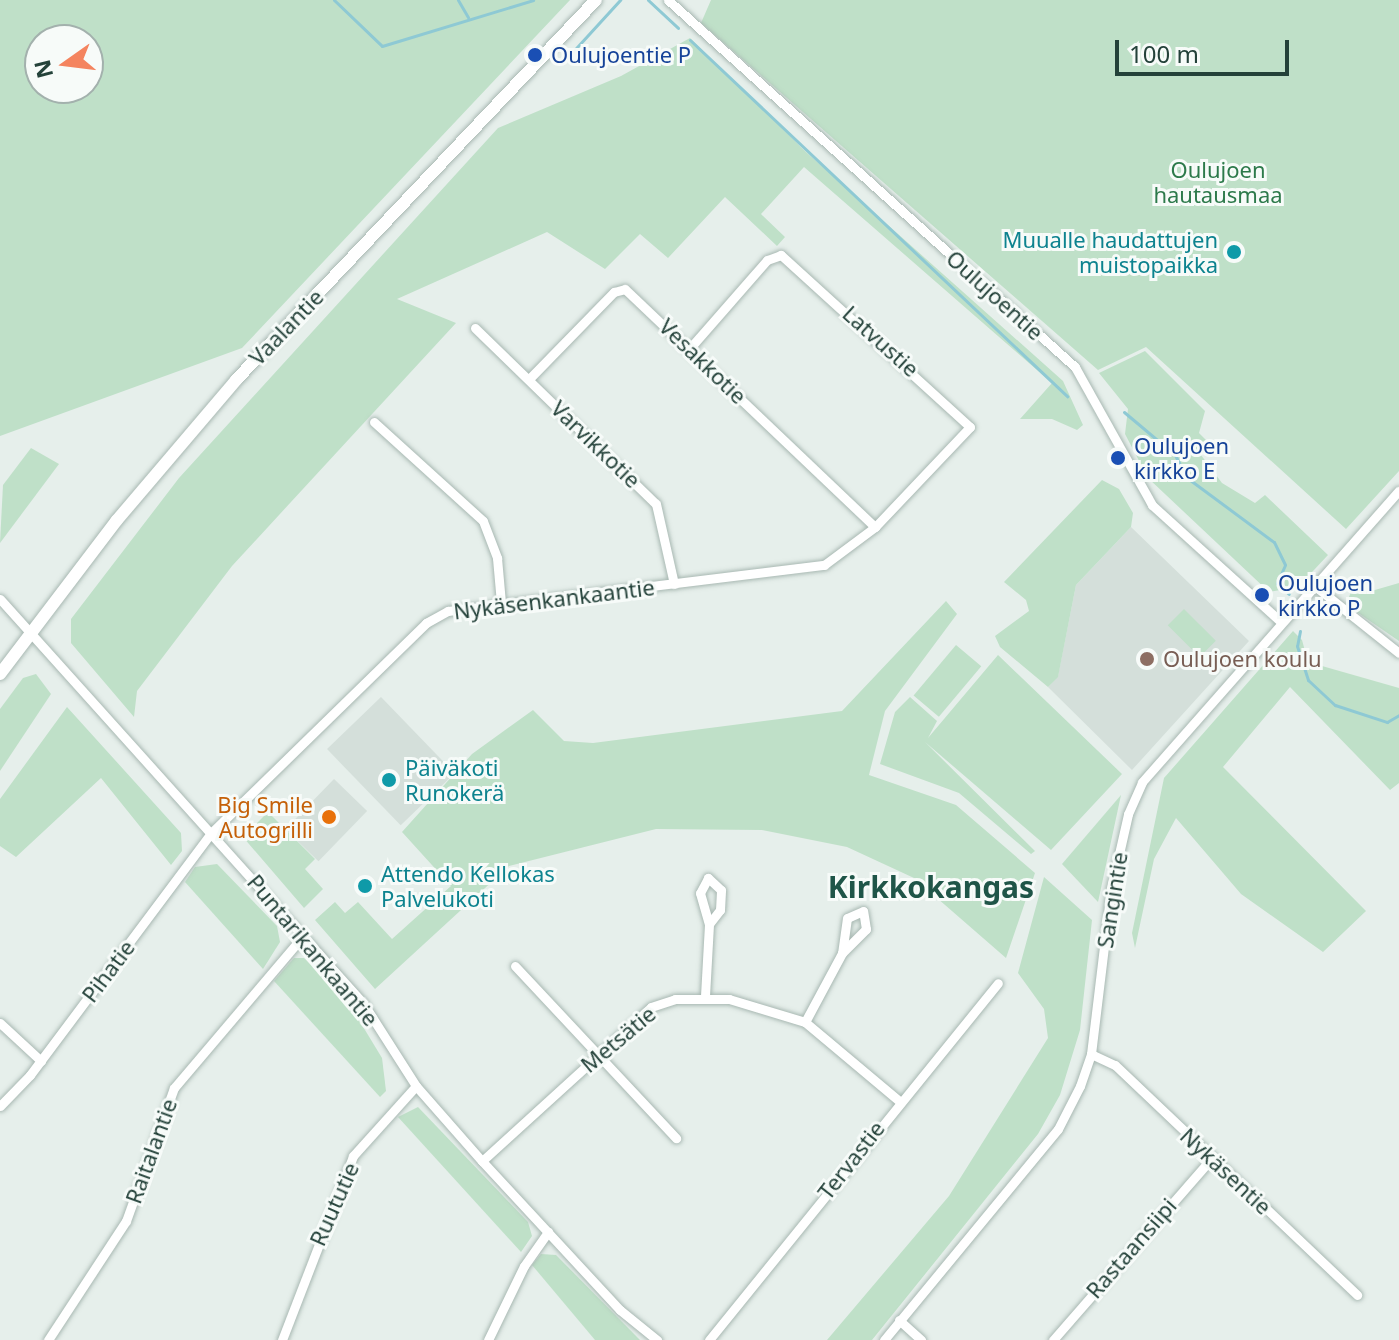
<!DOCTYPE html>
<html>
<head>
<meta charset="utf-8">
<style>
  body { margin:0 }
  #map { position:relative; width:1399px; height:1340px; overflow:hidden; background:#e6efeb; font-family:"Noto Sans",sans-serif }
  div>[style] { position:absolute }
  .built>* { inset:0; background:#d4dfda; transform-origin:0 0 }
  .green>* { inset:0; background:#bfe0c8; transform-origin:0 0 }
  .stream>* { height:3px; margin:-1.5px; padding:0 1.5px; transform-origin:1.5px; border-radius:1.5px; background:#8ec9d4 }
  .roads { filter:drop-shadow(0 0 2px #a8b8b2) drop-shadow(0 0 2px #a8b8b2) }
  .street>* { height:9px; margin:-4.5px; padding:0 4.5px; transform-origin:4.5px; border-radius:4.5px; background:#fff }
  .secondary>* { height:12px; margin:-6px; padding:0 6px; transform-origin:6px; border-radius:6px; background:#fff }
  .dots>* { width:22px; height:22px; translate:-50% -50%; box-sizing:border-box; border:4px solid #f7fbf9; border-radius:50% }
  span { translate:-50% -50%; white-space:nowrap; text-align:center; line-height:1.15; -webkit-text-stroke:6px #f7fbf9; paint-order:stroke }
  .transit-label { font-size:22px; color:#164399 }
  .left { translate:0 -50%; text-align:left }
  .park-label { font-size:22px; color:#2d7a4b }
  .culture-label { font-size:22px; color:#0d838f }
  .right { translate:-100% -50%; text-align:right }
  .street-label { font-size:22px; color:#24423a }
  .education-label { font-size:22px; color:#785e54 }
  .food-label { font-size:22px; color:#c56008 }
  .district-label { font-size:30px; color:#1f5548; font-weight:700 }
  .north { position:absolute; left:24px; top:24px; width:80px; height:80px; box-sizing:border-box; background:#f7fbf9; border:2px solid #a3b1ad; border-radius:50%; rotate:256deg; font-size:22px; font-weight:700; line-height:32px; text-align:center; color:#24423a }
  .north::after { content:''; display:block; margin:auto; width:28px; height:36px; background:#f4845f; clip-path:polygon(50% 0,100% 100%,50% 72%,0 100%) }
  .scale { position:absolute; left:1115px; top:40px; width:174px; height:36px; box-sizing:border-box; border:4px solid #24423a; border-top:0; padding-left:10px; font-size:24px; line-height:28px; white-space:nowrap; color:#24423a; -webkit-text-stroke:6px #f7fbf9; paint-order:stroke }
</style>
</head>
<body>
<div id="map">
  <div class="built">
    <i style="clip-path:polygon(1131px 527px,1249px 641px,1132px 770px,1048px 687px,1058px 676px,1076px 585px)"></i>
    <i style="left:381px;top:697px;width:106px;height:75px;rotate:46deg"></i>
    <i style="left:334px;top:779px;width:46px;height:70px;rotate:44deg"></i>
  </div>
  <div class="green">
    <i style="clip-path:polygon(evenodd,0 0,570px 0,242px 348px,0 436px,0 0,88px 40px,88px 88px,40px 88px,40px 40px,88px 40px)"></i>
    <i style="clip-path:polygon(711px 0,1399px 0,1399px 471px,1346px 529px,1146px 347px,1098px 370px,701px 23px)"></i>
    <i style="clip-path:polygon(690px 38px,806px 152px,1063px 381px,1083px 425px,1077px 430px,1052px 419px,1020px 419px,1052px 383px,804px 167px,761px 214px,785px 237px,777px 246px,725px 197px,668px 258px,640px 234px,605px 269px,547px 232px,397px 299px,456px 323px,232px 566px,137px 691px,134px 717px,71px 643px,71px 619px,179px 478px,498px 128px,621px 76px)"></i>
    <i style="clip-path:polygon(1145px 351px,1205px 411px,1199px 433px,1210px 444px,1201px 455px,1222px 483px,1255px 503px,1265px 495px,1328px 555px,1298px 587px,1269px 592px,1148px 478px,1125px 434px,1128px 409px,1099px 373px)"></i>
    <i style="clip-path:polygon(31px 448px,59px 464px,0 543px,3px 485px)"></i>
    <i style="clip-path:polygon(1102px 480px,1119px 489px,1133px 513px,1131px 527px,1076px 585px,1058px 677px,1048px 687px,1000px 647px,995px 636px,1029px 611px,1026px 600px,1004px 582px)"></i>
    <i style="clip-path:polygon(1399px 583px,1399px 641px,1351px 608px,1349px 597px,1353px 587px,1368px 592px)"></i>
    <i style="clip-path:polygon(946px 601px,957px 614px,885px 711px,869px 775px,956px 805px,1035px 873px,1006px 958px,914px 878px,847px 847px,762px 830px,656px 829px,509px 866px,375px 989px,315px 920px,335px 902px,345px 913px,358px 902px,392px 939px,451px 886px,402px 832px,472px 754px,533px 710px,564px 741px,593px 743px,842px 711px)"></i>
    <i style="left:1184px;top:609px;width:45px;height:23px;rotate:45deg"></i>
    <i style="clip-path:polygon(1293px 631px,1302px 640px,1308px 662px,1399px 688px,1399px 783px,1390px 790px,1290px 687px,1223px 767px,1366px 911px,1323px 952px,1241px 894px,1176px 818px,1154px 859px,1135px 948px,1132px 933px,1164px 778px)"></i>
    <i style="left:956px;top:645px;width:33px;height:66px;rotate:40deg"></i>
    <i style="clip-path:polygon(998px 655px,1122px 774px,1051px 850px,925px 742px,1035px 851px,1031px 854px,959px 793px,880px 764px,895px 712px,910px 697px,937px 721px,928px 738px)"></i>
    <i style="clip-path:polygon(36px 674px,51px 694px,0 771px,0 709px,23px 678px)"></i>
    <i style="clip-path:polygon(67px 707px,181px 833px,182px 851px,171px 865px,101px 778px,16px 857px,0 846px,0 799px)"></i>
    <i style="clip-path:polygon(1121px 795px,1098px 902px,1062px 864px)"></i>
    <i style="clip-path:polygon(268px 812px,315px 859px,305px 869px,323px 889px,304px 908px,243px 837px)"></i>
    <i style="clip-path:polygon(217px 864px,277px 926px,280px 942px,263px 969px,185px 882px,195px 867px)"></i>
    <i style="clip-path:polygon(1044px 877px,1092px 920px,1080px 1030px,1060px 1095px,1038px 1134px,872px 1340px,827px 1340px,949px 1196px,1048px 1038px,1044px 1009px,1018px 973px)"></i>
    <i style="clip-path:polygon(294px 958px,304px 958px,345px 997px,382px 1058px,386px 1091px,380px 1097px,274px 981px)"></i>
    <i style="clip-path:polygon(418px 1107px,528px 1222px,532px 1236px,521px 1252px,398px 1117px)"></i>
    <i style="clip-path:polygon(541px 1254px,556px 1255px,640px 1340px,595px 1340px,532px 1265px)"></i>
  </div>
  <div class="stream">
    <i style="left:334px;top:0;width:66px;rotate:43.8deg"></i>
    <i style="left:382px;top:46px;width:158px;rotate:-16.9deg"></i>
    <i style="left:458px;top:0;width:20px;rotate:60deg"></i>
    <i style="left:648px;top:0;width:41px;rotate:43deg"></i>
    <i style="left:690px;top:40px;width:519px;rotate:43.36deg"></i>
    <i style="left:567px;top:58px;width:79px;rotate:-47.6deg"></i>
    <i style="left:1124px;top:412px;width:67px;rotate:40.1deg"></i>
    <i style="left:1175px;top:455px;width:25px;rotate:63deg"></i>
    <i style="left:1186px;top:477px;width:109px;rotate:36.5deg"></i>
    <i style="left:1274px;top:542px;width:25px;rotate:64deg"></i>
    <i style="left:1285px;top:565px;width:20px;rotate:114deg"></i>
    <i style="left:1277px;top:583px;width:16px;rotate:43deg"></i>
    <i style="left:1300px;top:631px;width:15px;rotate:101deg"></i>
    <i style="left:1297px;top:646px;width:36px;rotate:72deg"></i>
    <i style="left:1308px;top:680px;width:37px;rotate:43deg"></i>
    <i style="left:1335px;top:705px;width:55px;rotate:18.1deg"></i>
    <i style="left:1387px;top:722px;width:14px;rotate:-30deg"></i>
  </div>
  <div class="roads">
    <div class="street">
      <i style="left:668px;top:0;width:548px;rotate:42.04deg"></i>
      <i style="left:1075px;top:367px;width:158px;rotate:60.8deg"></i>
      <i style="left:1152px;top:505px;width:174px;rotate:42.2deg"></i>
      <i style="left:475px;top:328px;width:252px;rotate:44.2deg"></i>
      <i style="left:656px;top:504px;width:82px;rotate:77.3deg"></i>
      <i style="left:529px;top:379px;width:122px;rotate:-45.7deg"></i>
      <i style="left:614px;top:292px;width:11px;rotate:-15deg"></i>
      <i style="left:625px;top:289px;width:345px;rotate:43.6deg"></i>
      <i style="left:374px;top:422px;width:147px;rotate:42.2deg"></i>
      <i style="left:483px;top:521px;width:40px;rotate:69deg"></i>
      <i style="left:497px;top:558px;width:45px;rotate:84.9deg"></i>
      <i style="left:1315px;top:586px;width:107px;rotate:38.6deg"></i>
      <i style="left:0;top:599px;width:543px;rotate:48.06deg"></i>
      <i style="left:363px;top:1003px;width:98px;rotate:57.4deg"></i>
      <i style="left:416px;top:1086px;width:100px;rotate:48.7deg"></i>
      <i style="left:482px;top:1161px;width:203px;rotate:47.2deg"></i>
      <i style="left:620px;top:1310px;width:48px;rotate:39deg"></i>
      <i style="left:515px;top:966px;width:236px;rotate:46.9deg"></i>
      <i style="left:705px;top:996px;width:72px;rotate:-86.8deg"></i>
      <i style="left:709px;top:924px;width:18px;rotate:-52deg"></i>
      <i style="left:720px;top:910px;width:20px;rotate:-87deg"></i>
      <i style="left:721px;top:890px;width:18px;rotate:-137deg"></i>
      <i style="left:708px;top:878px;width:17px;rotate:118deg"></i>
      <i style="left:700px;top:893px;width:32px;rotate:74deg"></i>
      <i style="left:805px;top:1022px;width:78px;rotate:-61.8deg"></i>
      <i style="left:842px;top:953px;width:34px;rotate:-45deg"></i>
      <i style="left:866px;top:929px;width:18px;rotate:-99deg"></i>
      <i style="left:863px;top:911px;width:17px;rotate:156deg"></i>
      <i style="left:847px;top:918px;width:35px;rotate:98deg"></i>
      <i style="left:0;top:1023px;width:56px;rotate:42.8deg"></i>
      <i style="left:1091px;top:1054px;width:26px;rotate:25deg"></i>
      <i style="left:1115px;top:1065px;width:334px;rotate:43.5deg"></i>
      <i style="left:0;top:1106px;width:43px;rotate:-45.9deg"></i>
      <i style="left:30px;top:1075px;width:302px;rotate:-53.2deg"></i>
      <i style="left:211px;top:833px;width:301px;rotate:-44.3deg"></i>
      <i style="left:426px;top:623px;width:25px;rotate:-29deg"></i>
      <i style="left:448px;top:611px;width:379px;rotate:-7deg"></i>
      <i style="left:824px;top:565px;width:64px;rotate:-36.7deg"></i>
      <i style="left:875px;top:527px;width:138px;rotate:-46.5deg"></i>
      <i style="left:970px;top:427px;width:256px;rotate:-137.7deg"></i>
      <i style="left:781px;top:255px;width:15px;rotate:160deg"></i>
      <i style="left:767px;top:260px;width:117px;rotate:131.2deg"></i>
      <i style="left:482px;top:1161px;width:229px;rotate:-42.3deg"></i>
      <i style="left:651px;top:1007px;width:25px;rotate:-18deg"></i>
      <i style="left:675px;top:999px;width:54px"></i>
      <i style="left:729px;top:999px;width:79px;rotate:16.8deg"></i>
      <i style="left:805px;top:1022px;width:121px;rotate:40deg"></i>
      <i style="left:899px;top:1320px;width:30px;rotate:42deg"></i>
      <i style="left:48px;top:1340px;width:142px;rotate:-56.8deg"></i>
      <i style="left:126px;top:1221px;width:141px;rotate:-70.2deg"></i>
      <i style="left:174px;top:1088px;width:199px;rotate:-49.7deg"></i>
      <i style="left:282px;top:1340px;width:197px;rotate:-68.9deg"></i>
      <i style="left:353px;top:1156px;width:94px;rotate:-48deg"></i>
      <i style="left:488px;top:1340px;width:82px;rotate:-64.1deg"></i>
      <i style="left:524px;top:1266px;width:42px;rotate:-54.8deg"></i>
      <i style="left:709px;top:1340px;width:459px;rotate:-51deg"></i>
      <i style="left:884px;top:1340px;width:273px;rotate:-50.5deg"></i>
      <i style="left:1058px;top:1129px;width:48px;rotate:-62.9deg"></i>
      <i style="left:1080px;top:1086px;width:34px;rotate:-71deg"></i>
      <i style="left:1091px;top:1054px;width:166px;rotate:-83.1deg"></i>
      <i style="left:1111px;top:889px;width:77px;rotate:-77.2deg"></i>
      <i style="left:1128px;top:814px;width:35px;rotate:-66deg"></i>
      <i style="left:1142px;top:782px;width:388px;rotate:-48.6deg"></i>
      <i style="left:1053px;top:1340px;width:242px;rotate:-48.9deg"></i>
    </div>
    <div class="secondary">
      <i style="left:0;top:674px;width:193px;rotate:-52.8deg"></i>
      <i style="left:117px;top:520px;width:184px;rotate:-49.6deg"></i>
      <i style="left:236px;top:380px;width:523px;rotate:-46.55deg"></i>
    </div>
  </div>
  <div class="dots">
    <i style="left:535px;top:55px;background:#1a4fb4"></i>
    <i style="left:1234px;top:252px;background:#0f9aa8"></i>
    <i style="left:1118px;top:458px;background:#1a4fb4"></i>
    <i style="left:1262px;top:595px;background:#1a4fb4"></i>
    <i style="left:1147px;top:659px;background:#8d6e63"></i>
    <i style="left:389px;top:780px;background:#0f9aa8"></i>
    <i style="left:329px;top:817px;background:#e8710a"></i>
    <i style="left:365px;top:886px;background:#0f9aa8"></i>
  </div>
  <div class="transit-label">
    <span class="left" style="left:551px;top:55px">Oulujoentie P</span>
    <span class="left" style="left:1134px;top:458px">Oulujoen<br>kirkko E</span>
    <span class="left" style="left:1278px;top:595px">Oulujoen<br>kirkko P</span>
  </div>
  <div class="park-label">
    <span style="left:1218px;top:182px">Oulujoen<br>hautausmaa</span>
  </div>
  <div class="culture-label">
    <span class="right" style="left:1218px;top:252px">Muualle haudattujen<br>muistopaikka</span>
    <span class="left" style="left:405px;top:780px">Päiväkoti<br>Runokerä</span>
    <span class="left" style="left:381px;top:886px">Attendo Kellokas<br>Palvelukoti</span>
  </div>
  <div class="street-label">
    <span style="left:995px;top:295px;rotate:42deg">Oulujoentie</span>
    <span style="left:286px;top:327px;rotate:-46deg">Vaalantie</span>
    <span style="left:881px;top:341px;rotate:42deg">Latvustie</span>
    <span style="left:703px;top:361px;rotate:44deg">Vesakkotie</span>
    <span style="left:596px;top:444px;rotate:44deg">Varvikkotie</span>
    <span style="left:554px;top:599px;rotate:-7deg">Nykäsenkankaantie</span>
    <span style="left:1112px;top:900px;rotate:-81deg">Sangintie</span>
    <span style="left:313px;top:950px;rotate:50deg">Puntarikankaantie</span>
    <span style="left:108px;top:971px;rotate:-53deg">Pihatie</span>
    <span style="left:618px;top:1039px;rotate:-40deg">Metsätie</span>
    <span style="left:151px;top:1151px;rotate:-70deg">Raitalantie</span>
    <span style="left:851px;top:1160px;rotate:-52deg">Tervastie</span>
    <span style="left:1226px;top:1171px;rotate:43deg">Nykäsentie</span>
    <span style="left:334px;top:1204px;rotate:-66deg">Ruututie</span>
    <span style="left:1131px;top:1248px;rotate:-49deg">Rastaansiipi</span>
  </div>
  <div class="education-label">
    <span class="left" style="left:1163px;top:659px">Oulujoen koulu</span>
  </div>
  <div class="food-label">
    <span class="right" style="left:313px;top:817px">Big Smile<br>Autogrilli</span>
  </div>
  <div class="district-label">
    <span style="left:931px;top:887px">Kirkkokangas</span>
  </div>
  <div class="north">N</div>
  <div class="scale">100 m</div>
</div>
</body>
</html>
